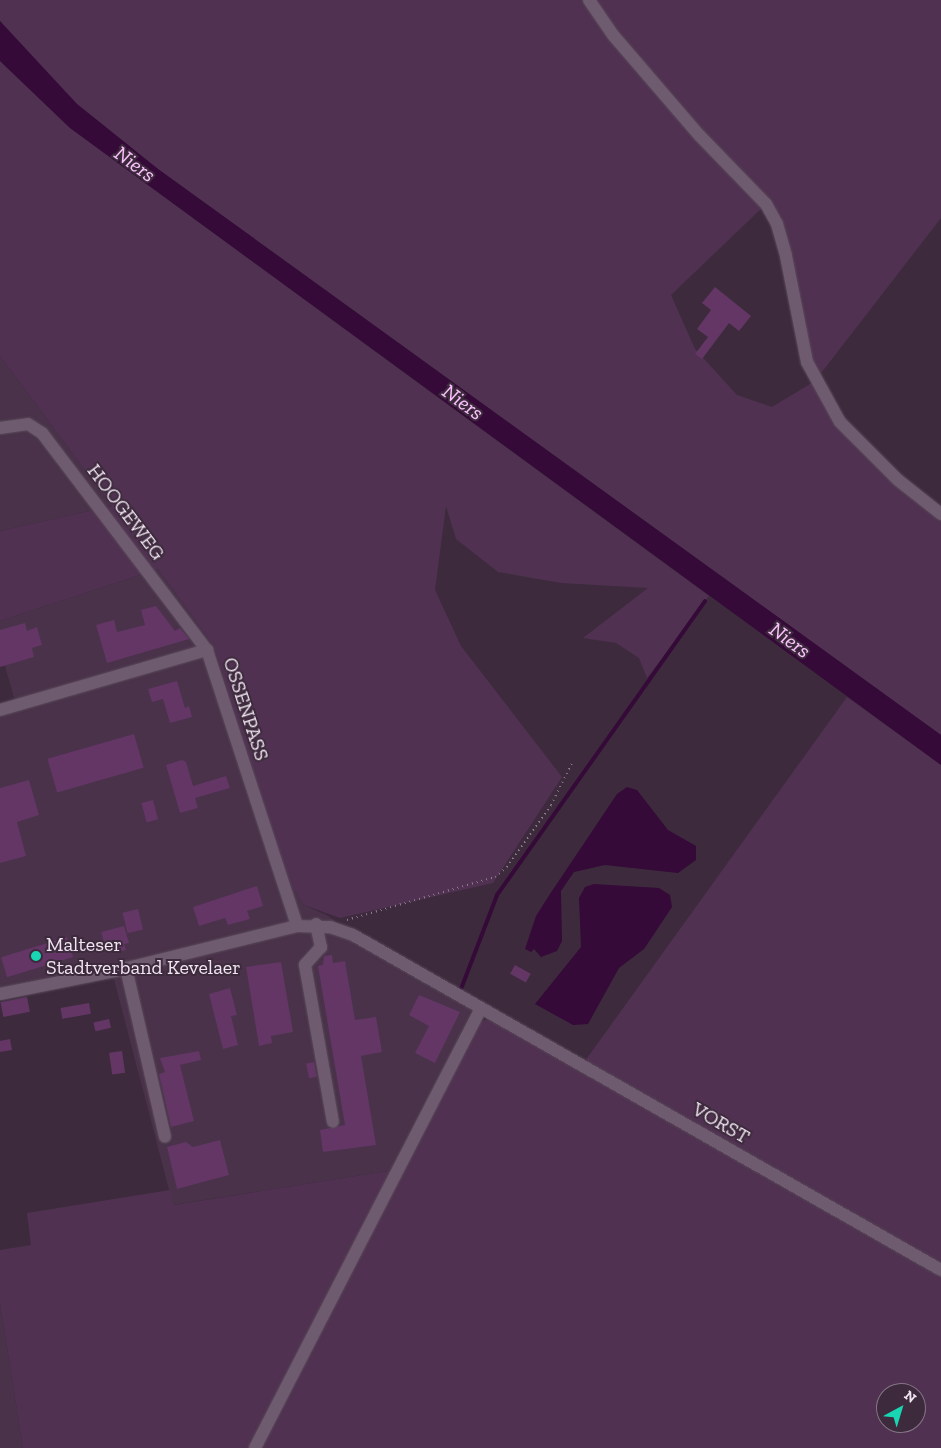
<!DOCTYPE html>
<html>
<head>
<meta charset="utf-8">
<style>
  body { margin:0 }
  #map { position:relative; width:941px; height:1448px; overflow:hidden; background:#3d2b3d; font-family:"Zilla Slab",serif }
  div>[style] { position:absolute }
  .built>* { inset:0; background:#49324a }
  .green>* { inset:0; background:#503151 }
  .water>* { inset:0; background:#350938 }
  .stream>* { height:4px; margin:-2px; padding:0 2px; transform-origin:2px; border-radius:2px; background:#350938 }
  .building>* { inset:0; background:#633666; transform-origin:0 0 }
  .path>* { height:2px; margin-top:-1px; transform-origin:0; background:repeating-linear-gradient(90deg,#8a7b8a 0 1px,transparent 0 5px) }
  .roads { filter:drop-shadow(0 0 1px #594a59) drop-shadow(0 0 1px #594a59) }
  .minor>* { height:12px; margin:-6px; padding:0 6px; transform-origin:6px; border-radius:6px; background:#6f5b6f }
  .dots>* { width:14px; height:14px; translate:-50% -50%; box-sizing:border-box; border:2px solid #3d2b3d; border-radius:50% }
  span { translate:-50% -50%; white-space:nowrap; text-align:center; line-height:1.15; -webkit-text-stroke:4px #3d2b3d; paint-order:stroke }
  .street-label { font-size:20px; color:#f1e5f1 }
  .poi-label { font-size:20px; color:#f1e5f1 }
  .left { translate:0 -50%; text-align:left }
  .water-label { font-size:21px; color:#fbc2fd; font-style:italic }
  .north { position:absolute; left:876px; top:1383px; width:50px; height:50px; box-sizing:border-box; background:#3d2b3d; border:1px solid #857585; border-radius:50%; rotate:39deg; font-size:14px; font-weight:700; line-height:20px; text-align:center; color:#f1e5f1 }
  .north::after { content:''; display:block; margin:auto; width:18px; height:22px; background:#19d5b2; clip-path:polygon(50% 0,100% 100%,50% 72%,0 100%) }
</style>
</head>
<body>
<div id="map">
  <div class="built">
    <i style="clip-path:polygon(0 356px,112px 506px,0 531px)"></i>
    <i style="clip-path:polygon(158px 569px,214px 645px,261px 795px,278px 866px,304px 905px,328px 916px,382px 956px,472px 1010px,394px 1170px,173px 1205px,110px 964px,0 988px,0 717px,18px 711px,0 649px,0 621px)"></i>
    <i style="clip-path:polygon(0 1303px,23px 1448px,0 1448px)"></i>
  </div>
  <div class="green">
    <i style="clip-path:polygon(evenodd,0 0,941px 0,941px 218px,815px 381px,840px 422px,941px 514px,941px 735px,158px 169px,77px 104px,8px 33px,0 21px,0 0,766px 204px,815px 381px,772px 407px,737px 395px,695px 349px,671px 295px,766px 204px)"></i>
    <i style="clip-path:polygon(0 61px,70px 128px,709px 596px,647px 678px,639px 658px,616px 643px,583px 638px,648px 588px,561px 583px,498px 572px,456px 539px,446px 506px,435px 590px,461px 646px,562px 777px,493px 883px,340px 918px,304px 905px,278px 866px,261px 795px,214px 646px,158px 569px,0 621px,0 531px,112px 506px,0 356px)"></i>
    <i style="clip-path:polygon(evenodd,847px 697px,941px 765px,941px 1448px,259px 1448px,480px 1021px,492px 1019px,580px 1068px,847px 697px,886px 1393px,916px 1393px,916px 1423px,886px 1423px,886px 1393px)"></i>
    <i style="clip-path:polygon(394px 1170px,252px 1448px,23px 1448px,0 1303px,0 1250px,31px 1245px,27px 1213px,170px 1190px,174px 1205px)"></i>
  </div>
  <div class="water">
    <i style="clip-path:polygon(0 21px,77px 104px,158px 169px,941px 735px,941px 765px,70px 128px,0 61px)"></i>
    <i style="clip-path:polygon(627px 787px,637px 790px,668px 830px,696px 846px,696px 860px,678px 873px,605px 865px,574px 872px,561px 891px,562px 941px,557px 951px,541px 957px,534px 949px,531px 952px,525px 949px,536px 916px,550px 894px,617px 794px)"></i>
    <i style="clip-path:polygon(594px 884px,659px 888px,670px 895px,672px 907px,644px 949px,619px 968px,588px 1024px,573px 1025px,535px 1004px,581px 947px,579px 898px,585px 887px)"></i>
  </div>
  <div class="stream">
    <i style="left:461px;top:989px;width:101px;rotate:-69deg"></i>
    <i style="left:497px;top:895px;width:360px;rotate:-54.7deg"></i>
  </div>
  <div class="building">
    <i style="clip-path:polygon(715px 287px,751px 316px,739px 331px,729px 323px,702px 359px,695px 354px,708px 337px,697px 329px,711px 310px,702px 303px)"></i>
    <i style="clip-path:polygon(156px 606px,175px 631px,180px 628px,189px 639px,107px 663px,96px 625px,114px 620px,117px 632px,145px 625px,141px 610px)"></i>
    <i style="clip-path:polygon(25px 623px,27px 631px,37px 627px,42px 645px,32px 648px,34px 657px,0 667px,0 630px)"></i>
    <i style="clip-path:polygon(177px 681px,185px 708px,189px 706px,192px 717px,170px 723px,163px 699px,152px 702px,148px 689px)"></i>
    <i style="left:134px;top:734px;width:35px;height:90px;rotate:74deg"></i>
    <i style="clip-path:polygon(182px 760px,186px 762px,193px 786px,226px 776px,230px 788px,195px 798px,198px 808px,180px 813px,166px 765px)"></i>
    <i style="clip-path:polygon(29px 780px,39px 815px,17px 822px,26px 856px,0 863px,0 788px)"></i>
    <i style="left:153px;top:800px;width:20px;height:12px;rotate:75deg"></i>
    <i style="clip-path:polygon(257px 886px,263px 906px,247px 911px,250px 919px,228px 925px,225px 918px,199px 926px,193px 907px)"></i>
    <i style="left:138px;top:909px;width:21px;height:16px;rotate:76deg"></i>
    <i style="clip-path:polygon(124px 926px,129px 943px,124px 944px,126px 950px,114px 953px,112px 947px,106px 949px,101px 932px)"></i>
    <i style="left:67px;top:937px;width:21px;height:69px;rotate:73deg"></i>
    <i style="clip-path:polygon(332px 955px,333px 963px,345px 961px,355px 1020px,376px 1017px,382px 1052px,361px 1056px,376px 1145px,323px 1152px,320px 1130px,345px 1125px,318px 966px,323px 965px,324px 956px)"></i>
    <i style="clip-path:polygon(281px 962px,293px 1032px,271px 1036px,272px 1043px,259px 1046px,246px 967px)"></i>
    <i style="left:515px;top:965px;width:18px;height:10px;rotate:29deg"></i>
    <i style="clip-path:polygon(230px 988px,237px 1015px,231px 1016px,238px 1045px,223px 1049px,209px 994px)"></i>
    <i style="clip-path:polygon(419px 995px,460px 1012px,435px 1063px,415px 1053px,429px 1026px,409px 1015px)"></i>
    <i style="left:27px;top:997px;width:15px;height:27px;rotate:79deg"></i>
    <i style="left:89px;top:1003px;width:11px;height:29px;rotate:80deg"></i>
    <i style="left:109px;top:1019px;width:9px;height:16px;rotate:77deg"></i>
    <i style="clip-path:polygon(10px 1039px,12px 1050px,0 1052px,0 1041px)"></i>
    <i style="left:122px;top:1051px;width:22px;height:13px;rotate:82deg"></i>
    <i style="clip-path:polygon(199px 1051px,201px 1060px,180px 1065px,194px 1121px,171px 1127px,159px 1074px,165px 1072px,160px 1058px)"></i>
    <i style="left:314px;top:1062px;width:15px;height:8px;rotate:79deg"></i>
    <i style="clip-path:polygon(220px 1140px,229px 1175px,177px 1189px,167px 1147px,186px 1142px,193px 1147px)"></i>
  </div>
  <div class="path">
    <i style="left:347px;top:920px;width:154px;rotate:-16.2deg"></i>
    <i style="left:495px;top:877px;width:16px;rotate:-40deg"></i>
    <i style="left:507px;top:867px;width:76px;rotate:-54.6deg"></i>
    <i style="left:551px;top:805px;width:49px;rotate:-63.4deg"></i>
  </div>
  <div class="roads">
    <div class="minor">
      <i style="left:589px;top:0;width:42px;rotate:55.6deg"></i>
      <i style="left:613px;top:35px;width:133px;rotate:49.3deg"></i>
      <i style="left:700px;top:136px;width:95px;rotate:45.9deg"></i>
      <i style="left:766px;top:204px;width:23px;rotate:61deg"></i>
      <i style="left:777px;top:224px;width:33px;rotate:74deg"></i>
      <i style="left:786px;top:256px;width:108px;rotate:78.8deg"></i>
      <i style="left:807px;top:362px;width:68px;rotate:61.2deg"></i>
      <i style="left:840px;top:422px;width:82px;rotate:45deg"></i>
      <i style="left:898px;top:480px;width:55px;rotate:38.3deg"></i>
      <i style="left:0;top:428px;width:28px;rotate:-8deg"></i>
      <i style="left:28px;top:424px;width:17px;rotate:33deg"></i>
      <i style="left:42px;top:433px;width:273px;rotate:52.8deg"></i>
      <i style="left:0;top:710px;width:216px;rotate:-16.2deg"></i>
      <i style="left:207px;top:650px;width:290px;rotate:71.9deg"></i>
      <i style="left:316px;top:924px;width:24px;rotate:78deg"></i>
      <i style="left:321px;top:947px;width:24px;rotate:132deg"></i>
      <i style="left:305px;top:965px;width:159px;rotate:79.9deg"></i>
      <i style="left:126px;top:968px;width:173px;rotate:77deg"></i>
      <i style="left:0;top:994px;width:117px;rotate:-11.3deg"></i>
      <i style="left:115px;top:971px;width:187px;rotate:-13.9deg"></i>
      <i style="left:297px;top:926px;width:33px;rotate:2deg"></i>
      <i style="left:330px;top:927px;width:24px;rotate:19deg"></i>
      <i style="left:353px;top:935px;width:677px;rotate:29.67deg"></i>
      <i style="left:255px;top:1448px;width:494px;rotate:-62.8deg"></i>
    </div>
  </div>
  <div class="dots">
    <i style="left:36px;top:956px;background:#19d5b2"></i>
  </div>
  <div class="street-label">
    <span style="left:126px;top:512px;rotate:53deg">HOOGEWEG</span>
    <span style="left:246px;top:709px;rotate:72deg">OSSENPASS</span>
    <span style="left:721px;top:1123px;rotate:30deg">VORST</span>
  </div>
  <div class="poi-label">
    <span class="left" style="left:46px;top:956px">Malteser<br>Stadtverband Kevelaer</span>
  </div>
  <div class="water-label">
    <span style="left:135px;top:164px;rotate:36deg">Niers</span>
    <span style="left:463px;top:402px;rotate:36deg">Niers</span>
    <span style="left:790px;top:640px;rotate:36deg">Niers</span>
  </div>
  <div class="north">N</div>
</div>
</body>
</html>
